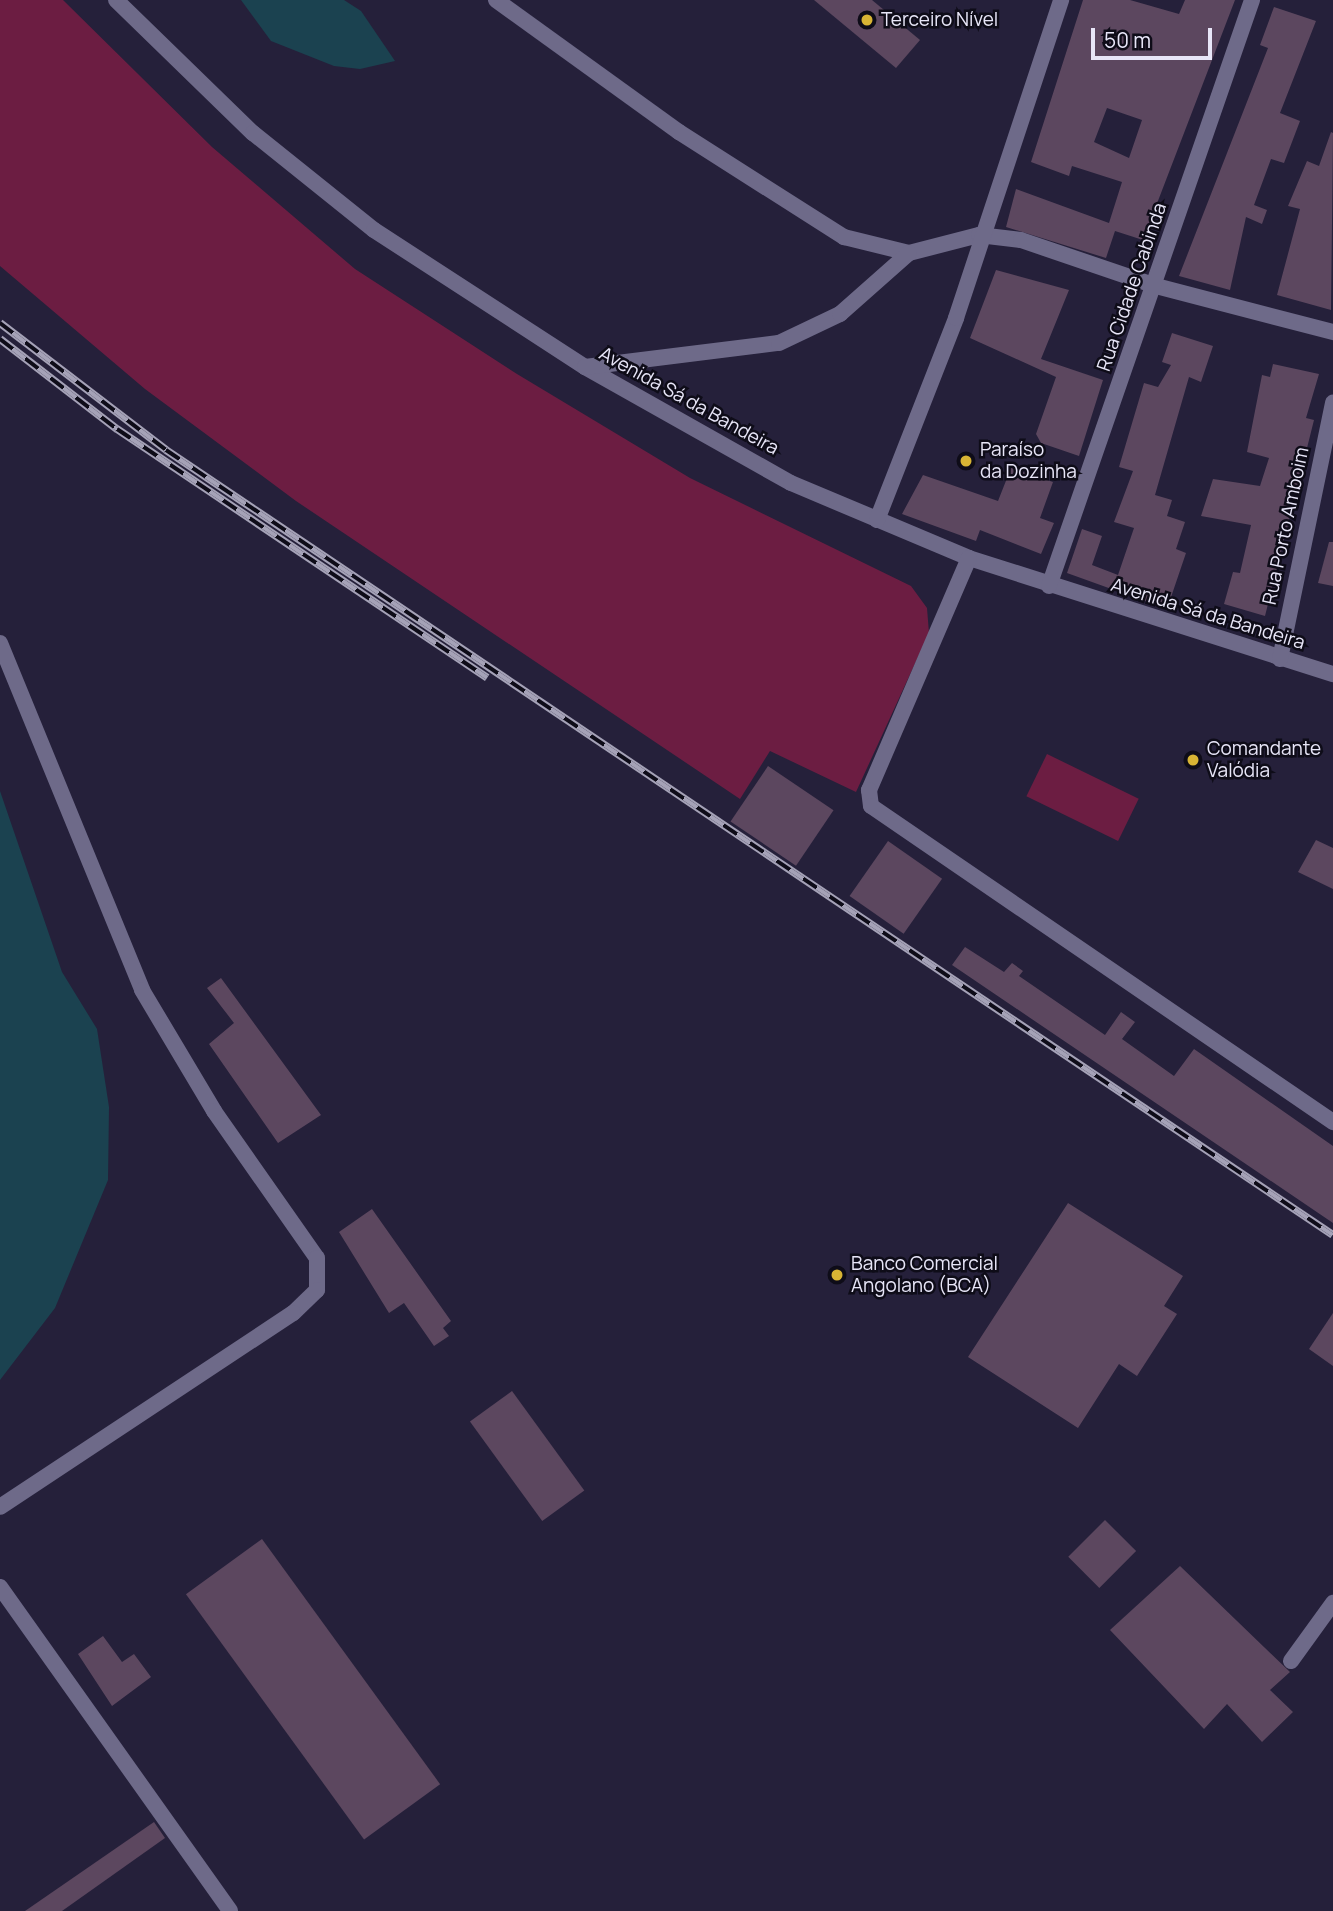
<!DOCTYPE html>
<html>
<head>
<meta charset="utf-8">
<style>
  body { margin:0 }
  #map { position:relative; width:1333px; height:1911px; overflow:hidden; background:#25203a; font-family:Manrope,sans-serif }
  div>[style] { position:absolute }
  .green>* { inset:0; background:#6c1d42; transform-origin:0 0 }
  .water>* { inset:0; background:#1b4250 }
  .building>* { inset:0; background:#5c475f; transform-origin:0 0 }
  .minor>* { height:16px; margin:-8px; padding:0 8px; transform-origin:8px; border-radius:8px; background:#6e6a89 }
  .rail>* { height:8px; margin-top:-4px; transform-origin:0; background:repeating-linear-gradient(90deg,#0e0c18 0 16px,#a5a2b7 0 32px); box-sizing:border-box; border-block:2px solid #a5a2b7 }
  .dots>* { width:19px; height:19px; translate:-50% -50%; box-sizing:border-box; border:4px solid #0e0c18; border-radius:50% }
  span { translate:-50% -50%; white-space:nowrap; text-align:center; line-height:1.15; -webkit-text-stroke:5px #0e0c18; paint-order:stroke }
  .poi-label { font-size:19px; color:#e8e6f8 }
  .left { translate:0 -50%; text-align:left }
  .street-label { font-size:19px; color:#e8e6f8 }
  .scale { position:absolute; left:1091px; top:28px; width:121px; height:32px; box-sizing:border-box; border:4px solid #e8e6f8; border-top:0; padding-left:9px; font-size:21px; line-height:24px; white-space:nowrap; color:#e8e6f8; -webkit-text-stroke:5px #0e0c18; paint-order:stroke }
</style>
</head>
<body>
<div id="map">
  <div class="green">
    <i style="clip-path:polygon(0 0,63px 0,212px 147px,355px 269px,517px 374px,690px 478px,911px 586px,927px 608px,929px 633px,856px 792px,770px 751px,740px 799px,296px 501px,145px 389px,0 266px)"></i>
    <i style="left:1047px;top:754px;width:102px;height:47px;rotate:26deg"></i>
  </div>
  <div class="water">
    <i style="clip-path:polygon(241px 0,344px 0,361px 11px,395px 61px,360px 69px,334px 66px,271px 41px)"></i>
    <i style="clip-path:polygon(0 791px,62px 972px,97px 1029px,109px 1107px,108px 1180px,55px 1308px,0 1380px)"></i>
  </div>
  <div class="building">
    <i style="clip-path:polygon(814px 0,872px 0,920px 40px,896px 68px)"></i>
    <i style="clip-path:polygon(evenodd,1083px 0,1130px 0,1179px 14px,1185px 0,1235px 0,1143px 240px,1115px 231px,1106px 258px,1006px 227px,1016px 189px,1109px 223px,1122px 182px,1072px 166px,1069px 176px,1031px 162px,1083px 0,1107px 108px,1142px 120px,1129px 158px,1094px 142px,1107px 108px)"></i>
    <i style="clip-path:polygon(1274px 7px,1316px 21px,1280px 113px,1300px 121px,1284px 163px,1271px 159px,1254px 205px,1267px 210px,1262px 224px,1246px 217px,1230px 290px,1179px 276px,1268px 48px,1260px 45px)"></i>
    <i style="clip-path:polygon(1331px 132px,1333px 133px,1331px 310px,1277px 295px,1300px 209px,1288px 206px,1307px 161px,1319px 166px)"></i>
    <i style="clip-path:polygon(996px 270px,1069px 290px,1041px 359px,1103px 380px,1079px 456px,1041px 443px,1036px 434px,1056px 377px,970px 338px)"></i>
    <i style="clip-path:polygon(1172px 333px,1213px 346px,1201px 382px,1189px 377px,1155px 495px,1172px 500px,1167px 516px,1185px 522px,1176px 549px,1186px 553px,1167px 609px,1067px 573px,1082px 529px,1102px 536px,1092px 565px,1118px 575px,1134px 528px,1114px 522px,1133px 471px,1119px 467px,1144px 383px,1158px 387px,1171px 365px,1162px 362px)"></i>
    <i style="clip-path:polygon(1273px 364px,1319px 374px,1306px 418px,1314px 420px,1265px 616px,1224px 604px,1233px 572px,1240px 573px,1251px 525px,1201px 516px,1213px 479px,1260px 486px,1269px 458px,1247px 452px,1262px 375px,1270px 377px)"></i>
    <i style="clip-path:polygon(1011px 468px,1053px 482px,1040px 518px,1054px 523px,1041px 554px,980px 530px,976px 541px,902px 514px,923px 475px,998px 501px)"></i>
    <i style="clip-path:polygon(1329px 542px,1333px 542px,1333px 586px,1318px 583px)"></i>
    <i style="left:768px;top:766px;width:79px;height:67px;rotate:34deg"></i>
    <i style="clip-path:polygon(1316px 840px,1333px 848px,1333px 889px,1298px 872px)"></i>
    <i style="left:888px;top:841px;width:66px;height:67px;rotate:35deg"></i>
    <i style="clip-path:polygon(965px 947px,1004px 972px,1012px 963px,1023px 971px,1019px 976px,1105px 1035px,1121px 1012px,1135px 1022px,1122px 1039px,1174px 1076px,1194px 1049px,1333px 1146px,1333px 1223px,952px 965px)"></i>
    <i style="clip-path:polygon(221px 978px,321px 1115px,278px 1143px,209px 1044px,234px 1023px,207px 988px)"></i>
    <i style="clip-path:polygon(1068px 1203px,1183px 1276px,1164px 1306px,1177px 1314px,1137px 1376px,1119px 1364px,1078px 1428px,968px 1357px)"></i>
    <i style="clip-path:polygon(372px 1209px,451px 1321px,443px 1328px,449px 1336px,434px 1346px,404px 1303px,389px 1313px,339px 1232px)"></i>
    <i style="clip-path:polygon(1333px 1313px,1333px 1366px,1309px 1349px)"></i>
    <i style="left:512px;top:1391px;width:123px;height:52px;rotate:54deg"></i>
    <i style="left:1105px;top:1520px;width:44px;height:52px;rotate:45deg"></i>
    <i style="left:262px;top:1539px;width:303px;height:94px;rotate:54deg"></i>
    <i style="clip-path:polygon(1180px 1566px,1290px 1672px,1270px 1690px,1293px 1712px,1262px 1742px,1227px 1704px,1204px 1729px,1110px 1630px)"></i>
    <i style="clip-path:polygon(103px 1636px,122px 1662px,134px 1654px,151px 1677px,112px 1706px,78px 1654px)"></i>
    <i style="clip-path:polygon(154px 1822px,165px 1838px,62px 1911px,25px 1911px)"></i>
  </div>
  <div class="minor">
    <i style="left:116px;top:0;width:191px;rotate:44.2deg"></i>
    <i style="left:253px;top:133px;width:155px;rotate:38.7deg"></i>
    <i style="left:374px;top:230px;width:252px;rotate:33deg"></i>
    <i style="left:585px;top:367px;width:236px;rotate:29.4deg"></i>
    <i style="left:791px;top:483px;width:193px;rotate:22.8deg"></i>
    <i style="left:969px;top:558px;width:382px;rotate:17.7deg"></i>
    <i style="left:496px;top:0;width:226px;rotate:35.8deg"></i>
    <i style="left:679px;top:132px;width:196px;rotate:32.5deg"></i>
    <i style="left:844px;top:237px;width:67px;rotate:13.8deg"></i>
    <i style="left:909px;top:253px;width:72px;rotate:-14.4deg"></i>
    <i style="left:979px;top:235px;width:42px;rotate:6.8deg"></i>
    <i style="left:1021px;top:240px;width:143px;rotate:18.8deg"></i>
    <i style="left:1156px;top:286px;width:183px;rotate:14.6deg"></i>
    <i style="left:585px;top:367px;width:195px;rotate:-7.1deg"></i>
    <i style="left:779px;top:343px;width:68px;rotate:-25.4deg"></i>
    <i style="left:840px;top:314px;width:92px;rotate:-41.5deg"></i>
    <i style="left:877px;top:520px;width:217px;rotate:-68.6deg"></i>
    <i style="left:956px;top:318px;width:335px;rotate:-71.7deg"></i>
    <i style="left:969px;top:558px;width:253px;rotate:113.3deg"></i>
    <i style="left:869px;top:790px;width:16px;rotate:83deg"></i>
    <i style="left:871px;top:806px;width:560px;rotate:34.37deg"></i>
    <i style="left:1049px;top:586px;width:620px;rotate:-70.89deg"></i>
    <i style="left:0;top:643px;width:375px;rotate:67.7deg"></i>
    <i style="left:142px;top:990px;width:141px;rotate:59.2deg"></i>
    <i style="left:214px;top:1111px;width:179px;rotate:55deg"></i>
    <i style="left:317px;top:1258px;width:32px;rotate:90deg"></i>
    <i style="left:317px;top:1290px;width:33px;rotate:136deg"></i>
    <i style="left:293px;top:1313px;width:351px;rotate:146.5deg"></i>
    <i style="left:1280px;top:659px;width:262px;rotate:-78.3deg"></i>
    <i style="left:0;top:1587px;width:397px;rotate:54.6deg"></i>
    <i style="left:1291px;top:1661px;width:72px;rotate:-54.1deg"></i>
  </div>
  <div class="rail">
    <i style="left:0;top:323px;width:209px;rotate:37.4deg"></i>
    <i style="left:166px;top:450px;width:1406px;rotate:33.93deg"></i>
    <i style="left:0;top:339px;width:148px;rotate:37.6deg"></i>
    <i style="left:117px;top:429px;width:446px;rotate:33.9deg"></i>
  </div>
  <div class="dots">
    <i style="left:867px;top:20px;background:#d8b434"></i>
    <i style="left:966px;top:461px;background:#d8b434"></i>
    <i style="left:1193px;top:760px;background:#d8b434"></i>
    <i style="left:837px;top:1275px;background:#d8b434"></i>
  </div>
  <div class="poi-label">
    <span class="left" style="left:881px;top:20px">Terceiro Nível</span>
    <span class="left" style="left:980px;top:461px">Paraíso<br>da Dozinha</span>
    <span class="left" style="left:1207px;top:760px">Comandante<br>Valódia</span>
    <span class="left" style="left:851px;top:1275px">Banco Comercial<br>Angolano (BCA)</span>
  </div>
  <div class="street-label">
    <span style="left:1132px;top:287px;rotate:-71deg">Rua Cidade Cabinda</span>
    <span style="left:689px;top:401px;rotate:29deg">Avenida Sá da Bandeira</span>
    <span style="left:1286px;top:526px;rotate:-78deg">Rua Porto Amboim</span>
    <span style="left:1208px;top:614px;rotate:17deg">Avenida Sá da Bandeira</span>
  </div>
  <div class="scale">50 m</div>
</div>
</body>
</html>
